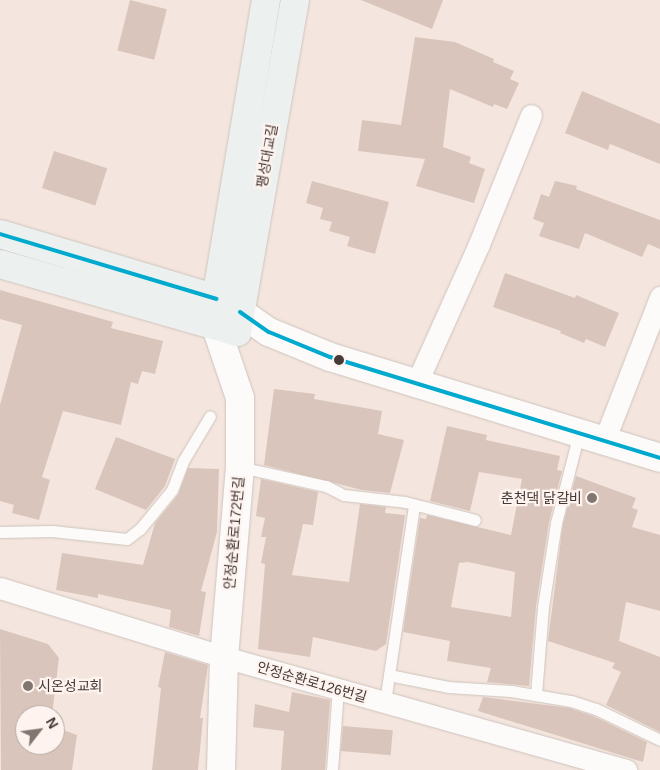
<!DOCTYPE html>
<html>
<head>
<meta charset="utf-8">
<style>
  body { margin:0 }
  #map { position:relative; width:660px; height:770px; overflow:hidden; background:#f4e6de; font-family:Helvetica,"Noto Sans KR",sans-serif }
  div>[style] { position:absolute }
  .building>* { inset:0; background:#d9c5bb; transform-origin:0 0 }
  .roads { filter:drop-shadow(0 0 1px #cec3be) drop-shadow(0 0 1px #cec3be) }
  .service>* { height:11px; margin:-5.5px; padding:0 5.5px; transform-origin:5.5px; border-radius:5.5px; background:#fdfbfa }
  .minor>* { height:21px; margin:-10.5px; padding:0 10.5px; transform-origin:10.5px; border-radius:10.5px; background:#fdfbfa }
  .tertiary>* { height:28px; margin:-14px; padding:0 14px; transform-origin:14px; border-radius:14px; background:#fdfbfa }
  .secondary>* { height:28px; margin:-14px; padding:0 14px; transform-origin:14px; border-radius:14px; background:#ecf1ef }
  .bus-1>* { height:4px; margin:-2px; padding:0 2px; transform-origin:2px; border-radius:2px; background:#00a9ce }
  .dots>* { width:14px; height:14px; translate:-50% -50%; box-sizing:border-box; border:2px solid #fef3ee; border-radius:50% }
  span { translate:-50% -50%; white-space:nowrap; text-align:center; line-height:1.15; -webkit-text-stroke:4.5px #fef3ee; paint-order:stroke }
  .street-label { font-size:14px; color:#453a36 }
  .poi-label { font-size:14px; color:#453a36 }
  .right { translate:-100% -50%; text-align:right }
  .left { translate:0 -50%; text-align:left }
  .north { position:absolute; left:15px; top:705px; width:50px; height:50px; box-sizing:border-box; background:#fef3ee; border:1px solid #b4a9a4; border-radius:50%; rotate:60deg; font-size:14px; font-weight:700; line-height:20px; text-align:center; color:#453a36 }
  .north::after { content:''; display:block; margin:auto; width:18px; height:22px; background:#827671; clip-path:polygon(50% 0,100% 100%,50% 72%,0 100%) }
</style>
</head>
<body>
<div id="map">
  <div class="building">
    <i style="left:130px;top:0;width:38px;height:52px;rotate:14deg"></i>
    <i style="clip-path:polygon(361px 0,443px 0,432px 29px)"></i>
    <i style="clip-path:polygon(415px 37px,455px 42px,494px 59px,493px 62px,514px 71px,510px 79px,519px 83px,507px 109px,494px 104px,493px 107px,450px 89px,443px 147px,471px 157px,469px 163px,485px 169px,474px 203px,416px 186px,425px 159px,358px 151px,362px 120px,401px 125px)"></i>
    <i style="clip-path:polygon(582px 91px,660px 124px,660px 164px,610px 144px,608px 150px,565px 133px)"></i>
    <i style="left:54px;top:151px;width:56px;height:39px;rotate:18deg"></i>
    <i style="clip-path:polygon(312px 181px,389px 202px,375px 254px,347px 246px,350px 237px,329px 231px,332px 222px,320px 219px,323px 208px,306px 203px)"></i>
    <i style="clip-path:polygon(555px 181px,577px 186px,576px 189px,660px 220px,660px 249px,648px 244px,642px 257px,585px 233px,579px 249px,539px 236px,544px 223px,533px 219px,541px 194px,549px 197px)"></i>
    <i style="clip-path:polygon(505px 273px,575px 298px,576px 295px,619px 313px,605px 347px,586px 339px,584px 343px,560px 333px,561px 331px,493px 307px)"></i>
    <i style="clip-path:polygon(0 290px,113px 322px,111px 328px,163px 341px,155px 374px,142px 371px,138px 384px,131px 382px,121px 425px,63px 411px,42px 477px,50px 480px,39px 520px,12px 513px,14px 505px,0 501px,0 405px,22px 325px,0 319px)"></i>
    <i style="clip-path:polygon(274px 389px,315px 394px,314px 399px,382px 411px,378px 434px,404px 440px,390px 493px,362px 490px,264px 465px)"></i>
    <i style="clip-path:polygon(evenodd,447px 426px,487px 435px,486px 440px,560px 456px,557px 470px,562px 471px,549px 522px,536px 606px,529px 686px,487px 682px,491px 668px,447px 661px,450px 641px,403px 632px,420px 518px,426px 519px,427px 515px,511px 535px,522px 479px,479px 472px,470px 511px,430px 501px,447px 426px,468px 562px,515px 572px,511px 617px,451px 607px,459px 563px,468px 562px)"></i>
    <i style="clip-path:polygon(116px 437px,175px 459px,165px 486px,146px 510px,95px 489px)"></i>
    <i style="clip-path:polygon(188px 468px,219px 469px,217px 532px,201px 591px,206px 592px,199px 636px,169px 627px,171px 610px,98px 594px,98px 598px,56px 590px,62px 553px,143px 565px,155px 523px,178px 495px)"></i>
    <i style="clip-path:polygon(576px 476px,636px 498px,632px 508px,638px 510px,632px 527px,660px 535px,660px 611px,626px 602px,619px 641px,660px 657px,660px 732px,606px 705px,621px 672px,612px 668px,615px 663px,548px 641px,563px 524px)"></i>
    <i style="clip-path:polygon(261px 479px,318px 492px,313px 525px,303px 524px,292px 575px,349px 582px,360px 504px,386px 507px,385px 513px,405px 515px,386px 644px,376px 651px,313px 637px,310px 657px,258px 649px,265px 564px,261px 563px,266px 537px,261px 537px,265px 518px,256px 516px)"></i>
    <i style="clip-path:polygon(0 629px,48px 644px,59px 658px,52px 715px,25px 715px,25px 745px,55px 745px,55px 727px,77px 735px,72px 770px,1px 770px)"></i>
    <i style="clip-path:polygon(165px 652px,208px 665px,200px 718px,203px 718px,198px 770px,152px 770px,161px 688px,158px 687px)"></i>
    <i style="clip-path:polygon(292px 692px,330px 700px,325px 770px,281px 770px,284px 731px,253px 727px,255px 704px,289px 712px)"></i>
    <i style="clip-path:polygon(483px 697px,569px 708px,593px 716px,647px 742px,643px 762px,478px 711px)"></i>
    <i style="left:343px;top:726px;width:50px;height:25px;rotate:5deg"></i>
  </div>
  <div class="roads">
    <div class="service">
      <i style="left:240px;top:467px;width:88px;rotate:12.5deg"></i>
      <i style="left:326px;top:486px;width:20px;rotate:27deg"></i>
      <i style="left:344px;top:495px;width:61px;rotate:6.5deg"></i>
      <i style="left:405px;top:502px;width:72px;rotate:14.4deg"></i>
      <i style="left:0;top:532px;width:52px;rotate:-1.1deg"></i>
      <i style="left:52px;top:531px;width:75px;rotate:6.1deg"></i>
      <i style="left:127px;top:539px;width:16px;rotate:-38deg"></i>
      <i style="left:140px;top:529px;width:50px;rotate:-50.6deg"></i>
      <i style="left:172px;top:490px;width:31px;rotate:-69deg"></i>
      <i style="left:183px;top:461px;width:52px;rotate:-59deg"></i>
      <i style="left:389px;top:675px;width:60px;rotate:11.5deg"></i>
      <i style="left:448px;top:687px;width:63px;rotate:3.6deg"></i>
      <i style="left:511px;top:691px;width:61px;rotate:9.5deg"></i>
      <i style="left:571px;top:701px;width:26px;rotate:18deg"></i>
      <i style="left:596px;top:709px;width:71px;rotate:25.8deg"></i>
      <i style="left:536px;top:694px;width:87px;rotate:-85.4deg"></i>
      <i style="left:543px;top:607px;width:85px;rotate:-81.2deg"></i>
      <i style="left:556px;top:523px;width:93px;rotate:-75.7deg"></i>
      <i style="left:385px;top:702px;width:198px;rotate:-81.6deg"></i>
      <i style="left:332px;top:770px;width:81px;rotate:-85.8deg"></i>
    </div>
    <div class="minor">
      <i style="left:417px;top:382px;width:151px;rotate:-65.8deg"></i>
      <i style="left:479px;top:244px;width:139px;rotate:-68deg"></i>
      <i style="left:604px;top:441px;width:155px;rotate:-68.7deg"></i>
      <i style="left:0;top:588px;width:234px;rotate:17.1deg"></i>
      <i style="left:224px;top:657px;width:418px;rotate:15.7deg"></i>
    </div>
    <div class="tertiary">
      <i style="left:240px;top:312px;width:35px;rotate:35deg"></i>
      <i style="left:269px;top:332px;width:66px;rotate:22.3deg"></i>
      <i style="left:330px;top:357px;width:345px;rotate:17deg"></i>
      <i style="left:215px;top:324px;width:78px;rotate:71.3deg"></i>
      <i style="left:240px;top:398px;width:69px;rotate:90deg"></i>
      <i style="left:240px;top:467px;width:191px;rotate:94.8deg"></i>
      <i style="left:224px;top:657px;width:113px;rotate:91.5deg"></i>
    </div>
    <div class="secondary">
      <i style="left:0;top:234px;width:226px;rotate:16.7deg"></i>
      <i style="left:216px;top:299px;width:18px;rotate:29deg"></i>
      <i style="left:0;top:264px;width:247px;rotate:16deg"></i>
      <i style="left:237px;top:332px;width:337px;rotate:-80.1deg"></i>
      <i style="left:215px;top:324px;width:25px;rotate:-88deg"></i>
      <i style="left:216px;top:299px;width:303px;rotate:-80.5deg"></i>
    </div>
  </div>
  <div class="bus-1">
    <i style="left:0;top:234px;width:226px;rotate:16.7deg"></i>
    <i style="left:240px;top:312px;width:35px;rotate:35deg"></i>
    <i style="left:269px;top:332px;width:66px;rotate:22.3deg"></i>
    <i style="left:330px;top:357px;width:345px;rotate:17deg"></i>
  </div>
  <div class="dots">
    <i style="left:339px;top:360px;background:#453a36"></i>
    <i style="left:592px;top:498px;background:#827671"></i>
    <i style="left:28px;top:686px;background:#827671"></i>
  </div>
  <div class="street-label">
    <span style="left:267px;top:156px;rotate:-80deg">팽성대교길</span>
    <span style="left:234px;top:533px;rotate:-85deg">안정순환로172번길</span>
    <span style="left:312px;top:682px;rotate:16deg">안정순환로126번길</span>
  </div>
  <div class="poi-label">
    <span class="right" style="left:582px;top:498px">춘천댁 닭갈비</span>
    <span class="left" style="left:38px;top:686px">시온성교회</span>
  </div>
  <div class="north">N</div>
</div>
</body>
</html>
